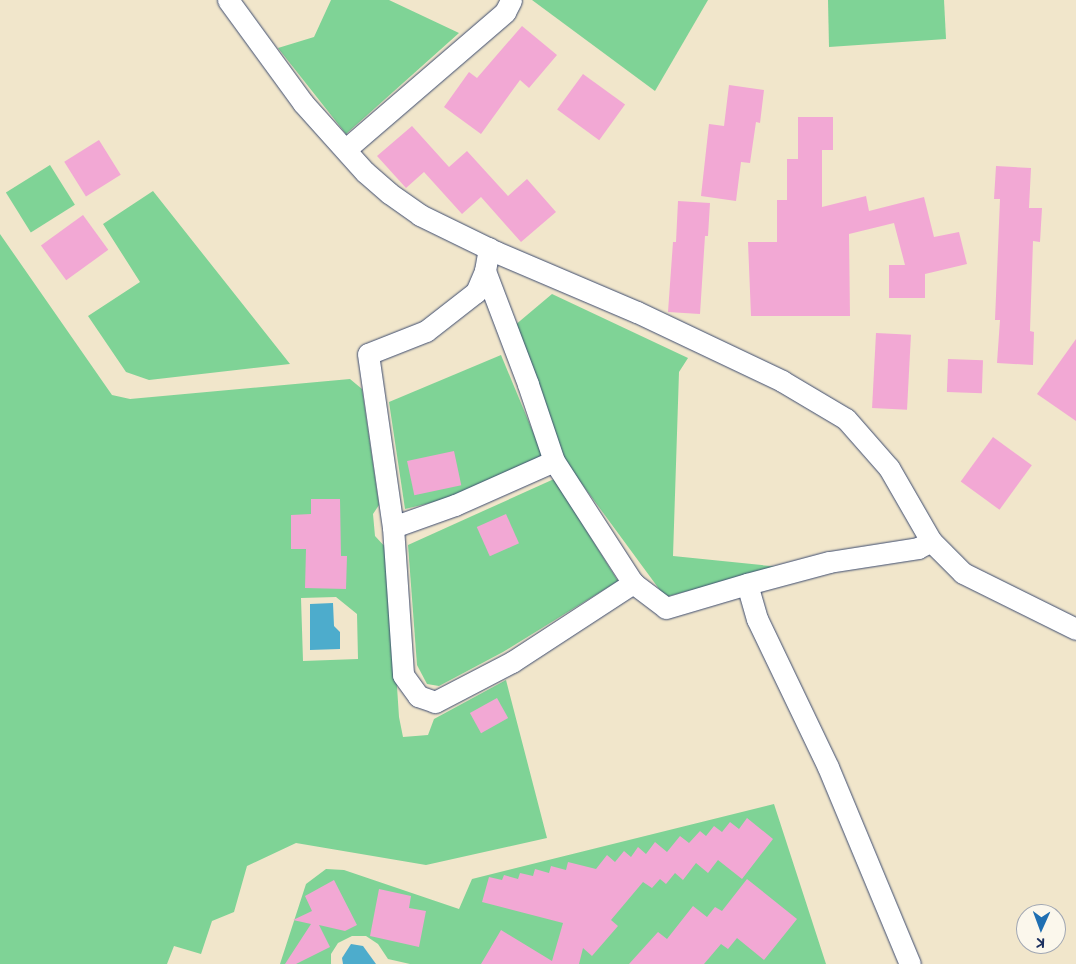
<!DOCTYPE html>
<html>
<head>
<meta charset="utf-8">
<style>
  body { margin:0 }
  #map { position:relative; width:1076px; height:964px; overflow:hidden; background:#f1e6cb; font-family:Mali,sans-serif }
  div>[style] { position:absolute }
  .green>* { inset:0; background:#7fd396; transform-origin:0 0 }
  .water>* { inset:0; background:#4daccc }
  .building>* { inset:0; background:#f2a8d4; transform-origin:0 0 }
  .roads { filter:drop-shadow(0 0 1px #3b4a6e) drop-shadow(0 0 1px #3b4a6e) }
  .street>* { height:21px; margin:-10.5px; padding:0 10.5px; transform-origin:10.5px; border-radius:10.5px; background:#fff }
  span { translate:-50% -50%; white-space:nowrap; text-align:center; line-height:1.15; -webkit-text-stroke:5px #fbf7ec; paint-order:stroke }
  .north { position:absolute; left:1016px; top:904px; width:50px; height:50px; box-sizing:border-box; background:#fbf7ec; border:1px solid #a1a7b3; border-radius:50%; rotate:182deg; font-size:14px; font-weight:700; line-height:20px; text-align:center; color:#1b2f5e }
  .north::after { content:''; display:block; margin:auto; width:18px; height:22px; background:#1f6fb2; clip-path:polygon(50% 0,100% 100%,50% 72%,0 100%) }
</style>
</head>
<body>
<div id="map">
  <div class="green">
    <i style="clip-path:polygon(331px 0,389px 0,459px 33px,346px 134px,278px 48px,314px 37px)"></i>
    <i style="clip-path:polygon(532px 0,708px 0,655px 91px)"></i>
    <i style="clip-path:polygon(828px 0,944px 0,946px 39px,829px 47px)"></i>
    <i style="left:50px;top:165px;width:47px;height:52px;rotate:58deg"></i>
    <i style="clip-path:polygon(153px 191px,290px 364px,149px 380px,126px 372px,88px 316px,140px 282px,103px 224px)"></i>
    <i style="clip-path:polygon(evenodd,0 234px,112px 395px,130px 399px,350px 379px,362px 389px,379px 505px,373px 514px,375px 536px,388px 550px,399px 717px,403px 737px,428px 735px,434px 719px,506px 680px,547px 838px,426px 865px,296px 843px,247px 866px,234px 912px,212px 921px,201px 954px,174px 946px,167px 964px,0 964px,0 234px,336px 597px,357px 614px,358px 659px,303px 661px,301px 598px,336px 597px)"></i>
    <i style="clip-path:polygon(552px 294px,688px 358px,679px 372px,673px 556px,780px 567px,665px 597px,565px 461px,514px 326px)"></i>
    <i style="clip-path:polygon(501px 355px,543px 456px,455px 497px,405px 509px,389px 402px)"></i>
    <i style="clip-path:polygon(554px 479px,618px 581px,503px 652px,439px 686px,427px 684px,417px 665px,408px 545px)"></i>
    <i style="clip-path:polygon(774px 804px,826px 964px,410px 964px,388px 959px,378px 944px,366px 936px,352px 936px,338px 943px,331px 954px,331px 964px,280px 964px,306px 884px,326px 869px,344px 870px,459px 909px,472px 879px)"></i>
  </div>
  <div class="water">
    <i style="clip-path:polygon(333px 603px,334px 626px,340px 632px,340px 649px,310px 650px,310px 604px)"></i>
    <i style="clip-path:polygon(351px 944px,363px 946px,376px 964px,343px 964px,342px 958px)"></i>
  </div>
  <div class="building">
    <i style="clip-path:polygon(522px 26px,557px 55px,529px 88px,520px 80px,481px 134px,444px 107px,469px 72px,477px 78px)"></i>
    <i style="left:583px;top:74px;width:52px;height:44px;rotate:36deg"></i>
    <i style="clip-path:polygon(729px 85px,764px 90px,760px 123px,756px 122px,750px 163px,741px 162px,736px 201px,701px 196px,709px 124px,724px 126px)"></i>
    <i style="clip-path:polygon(798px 117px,833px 117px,833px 150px,822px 150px,822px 207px,866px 196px,869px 211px,924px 197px,934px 237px,959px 232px,967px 264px,925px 274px,925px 298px,889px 298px,889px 265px,905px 265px,894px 223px,849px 234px,850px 316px,751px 316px,748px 242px,777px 242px,777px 200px,787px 200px,787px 159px,798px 159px)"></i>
    <i style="clip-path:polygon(412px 126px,449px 167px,467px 151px,508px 196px,527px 179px,556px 212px,521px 242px,481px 197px,462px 214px,424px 172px,406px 188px,377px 156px)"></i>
    <i style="left:99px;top:140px;width:41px;height:41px;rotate:58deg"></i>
    <i style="clip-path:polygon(996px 166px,1031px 168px,1029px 208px,1042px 208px,1040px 242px,1033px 241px,1030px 331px,1034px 332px,1033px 365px,997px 363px,1000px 320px,995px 320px,1000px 199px,994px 199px)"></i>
    <i style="clip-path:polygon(678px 201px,710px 203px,708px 236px,705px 236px,700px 314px,668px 312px,673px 242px,676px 242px)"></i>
    <i style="left:83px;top:215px;width:43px;height:52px;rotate:54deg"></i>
    <i style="left:876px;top:333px;width:35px;height:75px;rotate:3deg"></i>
    <i style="clip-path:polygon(1076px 339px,1076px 421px,1037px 394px)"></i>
    <i style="left:948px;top:359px;width:35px;height:33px;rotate:2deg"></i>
    <i style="left:993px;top:437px;width:48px;height:55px;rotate:36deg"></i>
    <i style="left:454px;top:451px;width:35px;height:48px;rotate:78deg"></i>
    <i style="clip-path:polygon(311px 499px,340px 499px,341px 556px,347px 556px,346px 589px,305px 588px,306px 549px,291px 549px,291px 515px,311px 514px)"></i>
    <i style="left:506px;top:514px;width:32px;height:32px;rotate:66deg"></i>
    <i style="left:497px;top:698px;width:23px;height:31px;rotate:61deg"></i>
    <i style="clip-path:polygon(747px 818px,773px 839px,742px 879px,718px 860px,708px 873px,696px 863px,683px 880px,675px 873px,666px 884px,660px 879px,652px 888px,643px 882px,611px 920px,618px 926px,592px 956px,583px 948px,579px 964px,481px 964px,501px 930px,552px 961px,563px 923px,482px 902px,489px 877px,502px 880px,504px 875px,518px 879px,520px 873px,533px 876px,535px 869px,549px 873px,551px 866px,566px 870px,568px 862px,596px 869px,607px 855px,615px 862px,624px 851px,631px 857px,638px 847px,646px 854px,655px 842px,667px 852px,680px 836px,689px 843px,700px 831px,706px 836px,714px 826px,722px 832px,730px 822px,739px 829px)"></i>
    <i style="clip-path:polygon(747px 879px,797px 919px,764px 960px,737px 938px,728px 949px,721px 944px,704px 964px,629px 964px,658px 932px,667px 939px,693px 906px,707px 917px,715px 907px,722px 911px)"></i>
    <i style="clip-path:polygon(334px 880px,357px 925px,345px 931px,319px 925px,330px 947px,296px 964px,285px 964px,311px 924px,293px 920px,312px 911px,305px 896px)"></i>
    <i style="clip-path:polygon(379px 889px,411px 896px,409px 908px,426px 911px,419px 947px,370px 936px)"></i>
  </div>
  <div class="roads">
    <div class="street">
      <i style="left:228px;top:0;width:127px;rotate:53.9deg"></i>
      <i style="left:303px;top:103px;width:93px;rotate:48.1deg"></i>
      <i style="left:365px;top:172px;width:32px;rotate:41deg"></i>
      <i style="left:389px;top:193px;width:38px;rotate:35deg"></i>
      <i style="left:420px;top:215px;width:85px;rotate:26deg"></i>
      <i style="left:496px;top:252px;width:153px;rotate:23.1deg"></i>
      <i style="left:637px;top:312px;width:161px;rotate:25.4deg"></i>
      <i style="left:782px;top:381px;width:74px;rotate:30.7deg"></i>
      <i style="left:846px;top:419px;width:65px;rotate:48.7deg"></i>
      <i style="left:889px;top:468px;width:84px;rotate:60.1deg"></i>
      <i style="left:931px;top:541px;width:45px;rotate:45deg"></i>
      <i style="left:963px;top:573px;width:126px;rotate:26.4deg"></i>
      <i style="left:346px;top:149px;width:210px;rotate:-40.7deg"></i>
      <i style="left:505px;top:12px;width:13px;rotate:-63deg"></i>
      <i style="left:489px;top:248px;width:23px;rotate:100deg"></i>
      <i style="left:485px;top:271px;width:23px;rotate:113deg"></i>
      <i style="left:476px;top:292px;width:63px;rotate:142deg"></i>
      <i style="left:426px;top:331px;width:62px;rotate:158.4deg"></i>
      <i style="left:368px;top:354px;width:175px;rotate:81.8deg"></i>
      <i style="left:393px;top:527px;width:148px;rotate:86.1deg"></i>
      <i style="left:403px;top:675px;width:26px;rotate:54deg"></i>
      <i style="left:418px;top:696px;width:18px;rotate:19deg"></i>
      <i style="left:435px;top:702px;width:87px;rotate:-27.5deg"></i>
      <i style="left:512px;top:662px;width:145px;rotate:-33.1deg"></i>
      <i style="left:554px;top:461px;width:145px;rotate:57.1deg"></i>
      <i style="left:633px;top:583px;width:41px;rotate:37.1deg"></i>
      <i style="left:666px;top:608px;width:84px;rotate:-16.5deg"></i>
      <i style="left:393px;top:527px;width:66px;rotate:-19.5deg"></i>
      <i style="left:455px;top:505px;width:108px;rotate:-24deg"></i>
      <i style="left:554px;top:461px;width:81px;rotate:-108.7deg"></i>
      <i style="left:528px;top:384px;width:121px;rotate:-110.8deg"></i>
      <i style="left:910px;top:964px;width:213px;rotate:-112.6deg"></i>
      <i style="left:828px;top:767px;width:164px;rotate:-115.6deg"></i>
      <i style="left:757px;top:619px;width:36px;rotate:-106deg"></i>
      <i style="left:747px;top:584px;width:85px;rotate:-15deg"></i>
      <i style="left:829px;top:562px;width:90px;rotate:-8.9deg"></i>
      <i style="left:918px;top:548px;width:15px;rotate:-28deg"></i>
    </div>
  </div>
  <div class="north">K</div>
</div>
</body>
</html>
